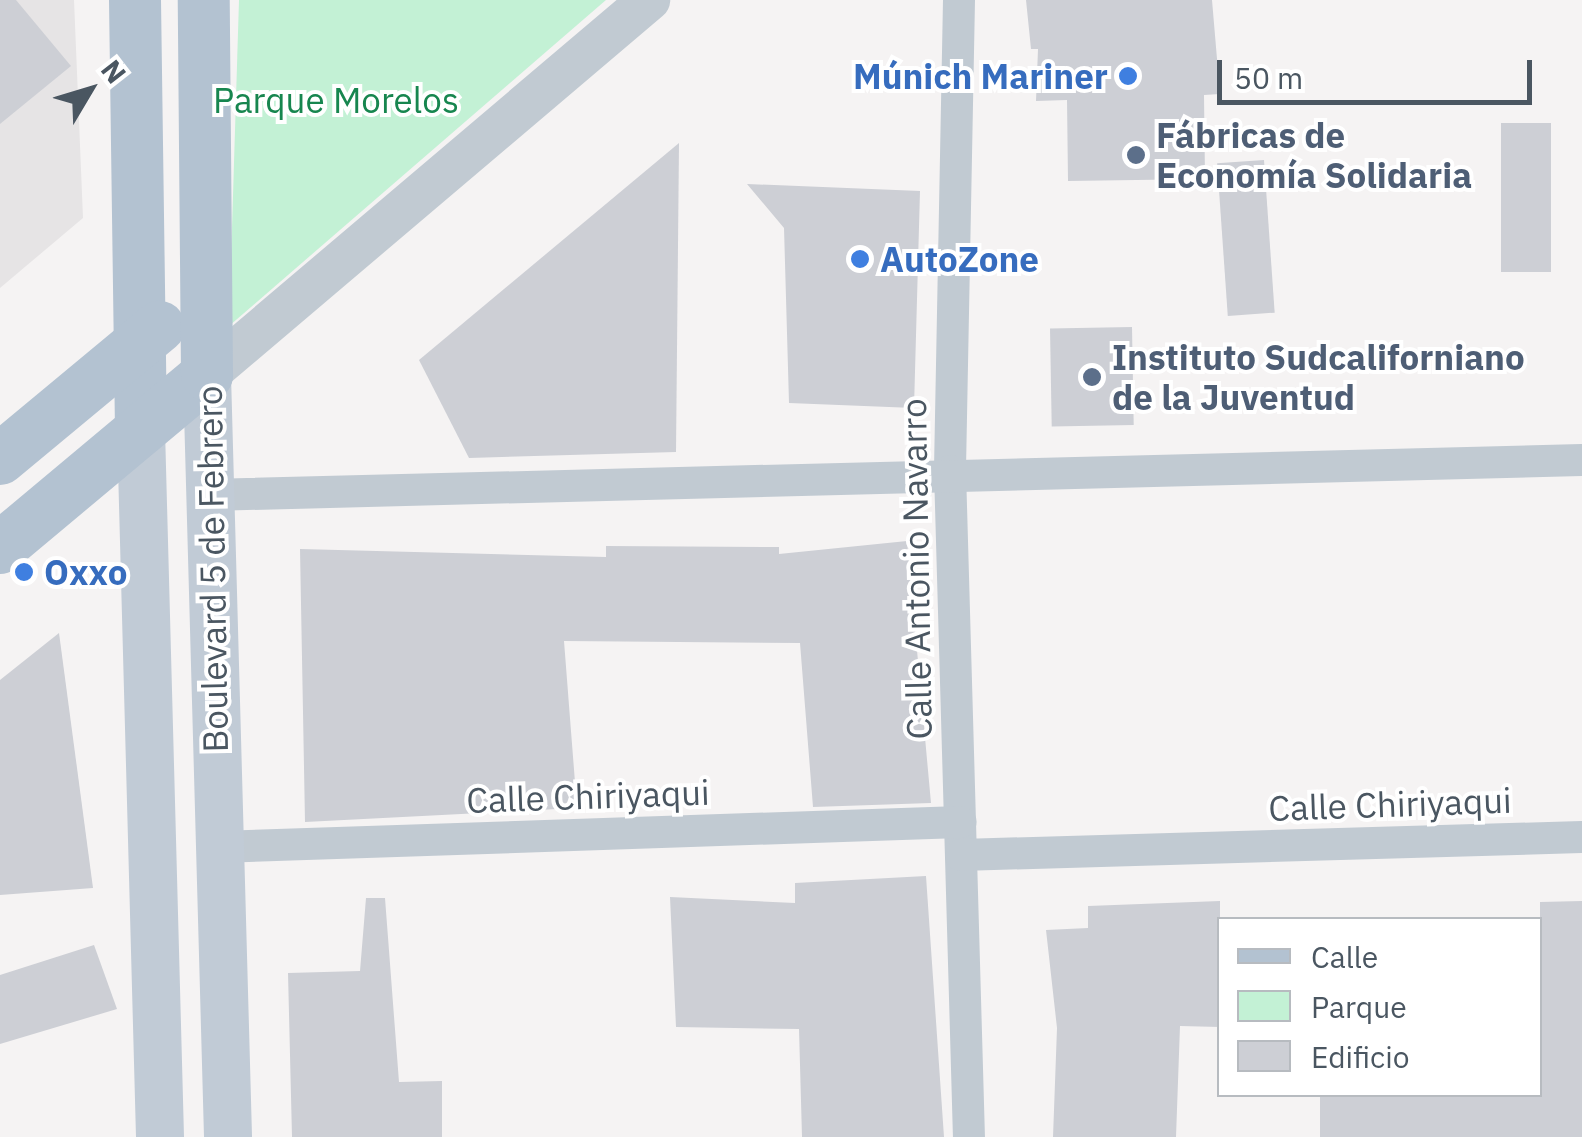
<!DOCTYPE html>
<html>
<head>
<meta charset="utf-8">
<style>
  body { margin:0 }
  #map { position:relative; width:1582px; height:1137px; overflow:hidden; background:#f5f3f3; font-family:"IBM Plex Sans",sans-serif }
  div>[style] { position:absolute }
  .education>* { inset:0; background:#e6e4e5 }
  .green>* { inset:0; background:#c3f1d5 }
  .building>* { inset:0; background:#cdcfd5; transform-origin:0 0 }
  .minor>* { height:32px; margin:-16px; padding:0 16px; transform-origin:16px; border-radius:16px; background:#c1cad2 }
  .tertiary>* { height:42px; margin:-21px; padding:0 21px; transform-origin:21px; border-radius:21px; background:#c1cad2 }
  .secondary>* { height:48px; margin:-24px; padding:0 24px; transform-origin:24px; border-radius:24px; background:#c1cbd6 }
  .primary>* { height:52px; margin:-26px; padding:0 26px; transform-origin:26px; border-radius:26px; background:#b3c2d1 }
  .dots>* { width:28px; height:28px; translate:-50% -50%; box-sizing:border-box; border:5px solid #fff; border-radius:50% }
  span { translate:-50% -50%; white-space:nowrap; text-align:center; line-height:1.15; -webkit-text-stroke:8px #fff; paint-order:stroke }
  .shop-label { font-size:35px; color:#366cbe; font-weight:700 }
  .right { translate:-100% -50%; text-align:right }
  .left { translate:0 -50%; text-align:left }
  .park-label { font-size:35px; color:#17864f }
  .service-label { font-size:35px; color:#4e5e75; font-weight:700 }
  .street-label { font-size:35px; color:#4a5661 }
  .legend { position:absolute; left:1217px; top:917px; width:325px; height:180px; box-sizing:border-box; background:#fff; border:2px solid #b7bbc0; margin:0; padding:12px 18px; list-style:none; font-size:30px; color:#4a5661 }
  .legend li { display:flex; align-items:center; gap:20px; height:50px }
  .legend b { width:50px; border:2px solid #b7bbc0 }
  .north { position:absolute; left:40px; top:40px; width:100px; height:100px; -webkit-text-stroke:8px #fff; paint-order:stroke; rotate:52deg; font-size:28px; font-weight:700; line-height:40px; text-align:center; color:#4a5661 }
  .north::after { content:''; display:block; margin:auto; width:35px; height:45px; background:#4a5661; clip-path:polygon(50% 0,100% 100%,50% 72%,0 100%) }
  .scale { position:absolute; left:1217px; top:60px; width:315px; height:45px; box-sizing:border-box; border:5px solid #4a5661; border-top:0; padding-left:12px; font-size:30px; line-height:35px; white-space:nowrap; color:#4a5661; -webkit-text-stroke:8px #fff; paint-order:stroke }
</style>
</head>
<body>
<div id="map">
  <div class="education">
    <i style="clip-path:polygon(0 0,74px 0,83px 218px,0 288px)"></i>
  </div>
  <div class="green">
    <i style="clip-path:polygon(239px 0,606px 0,229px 326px)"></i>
  </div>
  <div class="building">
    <i style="clip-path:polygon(0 0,16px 0,71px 66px,0 124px)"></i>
    <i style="clip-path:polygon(1026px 0,1212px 0,1220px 94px,1204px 95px,1205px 179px,1068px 181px,1067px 100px,1036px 101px,1038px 49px,1031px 49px)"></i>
    <i style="left:1501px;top:123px;width:50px;height:149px"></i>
    <i style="clip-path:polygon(679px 143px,676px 452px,469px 458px,419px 360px)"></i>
    <i style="left:1264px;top:160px;width:153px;height:47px;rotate:86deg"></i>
    <i style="clip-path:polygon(747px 184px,920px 191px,914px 408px,789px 403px,784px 228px)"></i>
    <i style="left:1132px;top:327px;width:98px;height:82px;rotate:89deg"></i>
    <i style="clip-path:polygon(907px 541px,931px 803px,813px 807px,800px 643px,564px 641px,577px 808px,305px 822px,300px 549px,606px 557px,606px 546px,779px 547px,779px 554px)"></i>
    <i style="clip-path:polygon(59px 633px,93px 888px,0 895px,0 680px)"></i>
    <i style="clip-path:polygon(926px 876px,944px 1137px,802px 1137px,799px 1029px,676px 1027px,670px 897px,795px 903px,795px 883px)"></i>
    <i style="clip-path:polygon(366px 898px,385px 898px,399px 1082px,442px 1081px,442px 1137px,292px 1137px,288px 973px,360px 971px)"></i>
    <i style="clip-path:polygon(1220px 901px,1220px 1027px,1180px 1026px,1176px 1137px,1053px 1137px,1057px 1028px,1046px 930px,1088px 928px,1088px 906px)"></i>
    <i style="clip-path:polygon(1582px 901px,1582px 1137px,1320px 1137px,1320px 1094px,1540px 1094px,1540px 902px)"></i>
    <i style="clip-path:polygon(94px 945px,117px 1009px,0 1044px,0 975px)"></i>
  </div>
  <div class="minor">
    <i style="left:959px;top:0;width:471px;rotate:91.1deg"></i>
    <i style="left:950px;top:471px;width:666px;rotate:88.37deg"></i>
    <i style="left:210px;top:495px;width:1372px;rotate:-1.46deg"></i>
    <i style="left:218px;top:847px;width:743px;rotate:-1.93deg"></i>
    <i style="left:961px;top:855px;width:621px;rotate:-1.66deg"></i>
  </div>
  <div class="tertiary">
    <i style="left:207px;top:375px;width:580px;rotate:-40.31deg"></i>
  </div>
  <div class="secondary">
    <i style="left:207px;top:375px;width:762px;rotate:88.42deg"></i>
    <i style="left:141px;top:430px;width:707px;rotate:88.46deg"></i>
  </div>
  <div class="primary">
    <i style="left:135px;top:0;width:430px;rotate:89.2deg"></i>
    <i style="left:0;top:459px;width:207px;rotate:-39.7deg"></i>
    <i style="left:0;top:548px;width:270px;rotate:-39.9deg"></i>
    <i style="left:207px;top:375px;width:375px;rotate:-90.5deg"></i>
  </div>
  <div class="dots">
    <i style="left:1128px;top:76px;background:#3f7fe0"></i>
    <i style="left:1136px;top:155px;background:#5c6f8a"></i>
    <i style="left:860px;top:259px;background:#3f7fe0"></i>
    <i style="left:1092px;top:377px;background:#5c6f8a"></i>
    <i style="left:24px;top:572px;background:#3f7fe0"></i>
  </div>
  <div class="shop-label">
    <span class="right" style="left:1108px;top:76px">Múnich Mariner</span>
    <span class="left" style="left:880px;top:259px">AutoZone</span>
    <span class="left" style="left:44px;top:572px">Oxxo</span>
  </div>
  <div class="park-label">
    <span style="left:336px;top:100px">Parque Morelos</span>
  </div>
  <div class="service-label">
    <span class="left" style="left:1156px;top:155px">Fábricas de<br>Economía Solidaria</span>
    <span class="left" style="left:1112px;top:377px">Instituto Sudcaliforniano<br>de la Juventud</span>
  </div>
  <div class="street-label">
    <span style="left:212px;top:569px;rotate:-91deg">Boulevard 5 de Febrero</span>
    <span style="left:916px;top:569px;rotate:-91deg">Calle Antonio Navarro</span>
    <span style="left:588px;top:796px;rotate:-2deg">Calle Chiriyaqui</span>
    <span style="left:1390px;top:804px;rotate:-2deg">Calle Chiriyaqui</span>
  </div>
  <ul class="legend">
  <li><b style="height:12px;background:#b3c2d1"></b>Calle</li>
  <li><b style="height:28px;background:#c3f1d5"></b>Parque</li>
  <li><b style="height:28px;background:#cdcfd5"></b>Edificio</li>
  </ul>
  <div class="north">N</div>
  <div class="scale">50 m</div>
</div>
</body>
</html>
